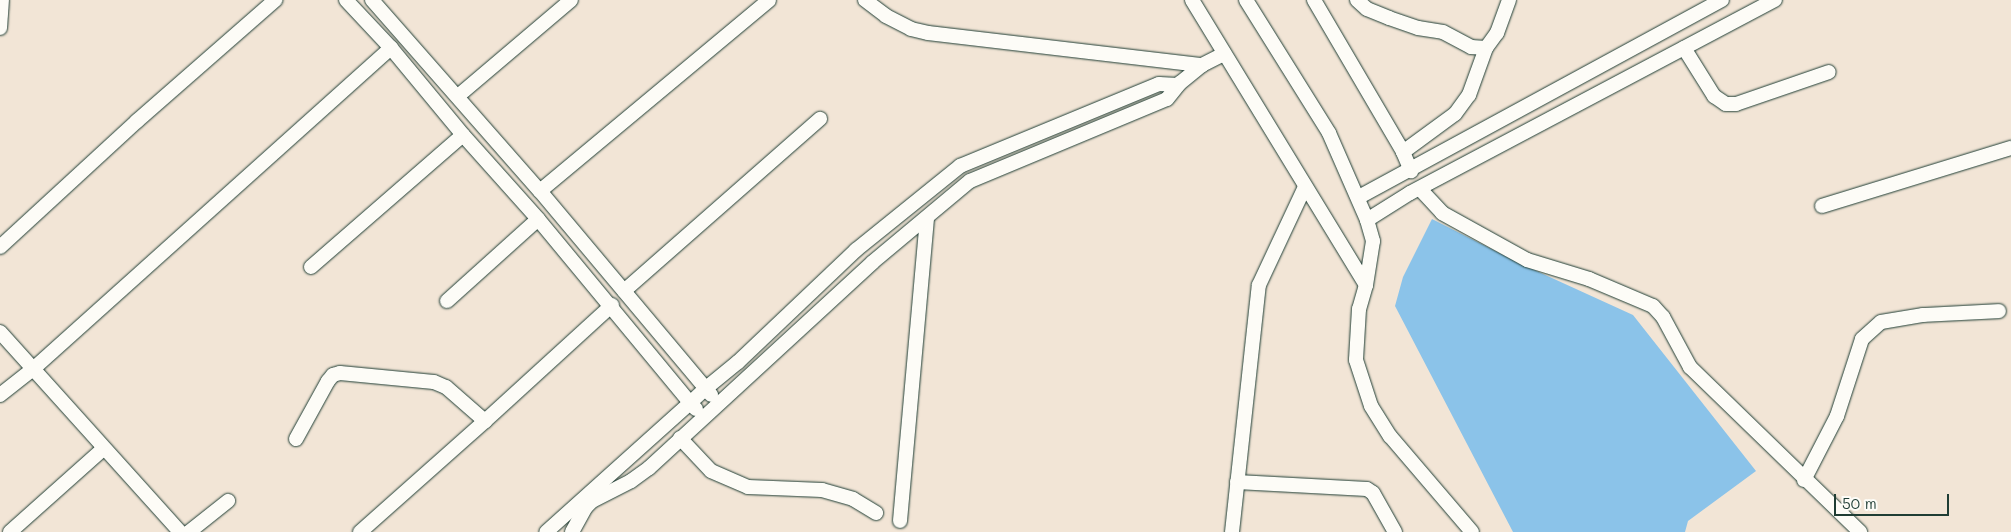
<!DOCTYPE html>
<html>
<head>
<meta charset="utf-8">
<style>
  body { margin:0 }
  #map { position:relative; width:2011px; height:532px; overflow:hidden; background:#f2e5d6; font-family:Mali,sans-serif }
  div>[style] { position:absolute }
  .water>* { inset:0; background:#8bc3e9 }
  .roads { filter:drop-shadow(0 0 1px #1f3d34) drop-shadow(0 0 1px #1f3d34) }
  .minor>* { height:14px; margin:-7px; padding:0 7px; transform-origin:7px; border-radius:7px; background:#fdfcf7 }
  span { translate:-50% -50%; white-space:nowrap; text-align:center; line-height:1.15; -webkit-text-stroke:4.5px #fdfcf7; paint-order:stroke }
  .scale { position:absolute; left:1834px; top:494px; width:115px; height:22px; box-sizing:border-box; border:2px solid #1f3d34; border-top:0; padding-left:6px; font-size:15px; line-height:18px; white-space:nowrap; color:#1f3d34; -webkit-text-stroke:4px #fdfcf7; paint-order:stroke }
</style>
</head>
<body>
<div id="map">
  <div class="water">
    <i style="clip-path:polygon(1432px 219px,1519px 263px,1633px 315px,1756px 471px,1688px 521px,1685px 532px,1513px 532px,1395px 306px,1403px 277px)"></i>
  </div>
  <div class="roads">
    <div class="minor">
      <i style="left:346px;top:0;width:66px;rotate:46.8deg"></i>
      <i style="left:391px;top:48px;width:113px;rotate:50.4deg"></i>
      <i style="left:463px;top:135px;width:113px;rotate:48.2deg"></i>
      <i style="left:538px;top:219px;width:239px;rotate:50.4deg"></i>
      <i style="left:690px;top:403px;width:193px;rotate:138.1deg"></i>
      <i style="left:372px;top:0;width:254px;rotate:48.7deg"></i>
      <i style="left:540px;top:191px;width:266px;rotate:50deg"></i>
      <i style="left:865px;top:0;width:26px;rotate:37deg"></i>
      <i style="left:886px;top:16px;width:28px;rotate:27deg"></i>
      <i style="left:911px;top:29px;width:17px;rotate:13deg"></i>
      <i style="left:928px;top:33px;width:276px;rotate:6.7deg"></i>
      <i style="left:1202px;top:65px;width:25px;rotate:-27deg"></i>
      <i style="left:1192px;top:0;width:334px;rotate:58.6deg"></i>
      <i style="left:1246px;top:0;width:157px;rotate:58deg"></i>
      <i style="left:1329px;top:133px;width:95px;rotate:66.4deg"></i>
      <i style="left:1367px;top:220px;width:22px;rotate:74deg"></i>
      <i style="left:1373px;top:241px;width:45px;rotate:99deg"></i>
      <i style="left:1366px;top:285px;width:25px;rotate:106deg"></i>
      <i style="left:1359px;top:309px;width:51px;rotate:93.4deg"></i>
      <i style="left:1356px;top:360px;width:48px;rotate:71.9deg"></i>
      <i style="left:1371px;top:406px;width:36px;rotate:58deg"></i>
      <i style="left:1390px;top:436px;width:126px;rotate:49.5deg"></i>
      <i style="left:1314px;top:0;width:176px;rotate:59.6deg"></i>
      <i style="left:1403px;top:152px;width:21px;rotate:67deg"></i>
      <i style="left:1357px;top:0;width:13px;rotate:42deg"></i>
      <i style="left:1367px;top:9px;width:24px;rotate:22deg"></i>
      <i style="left:1389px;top:18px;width:31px;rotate:19deg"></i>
      <i style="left:1418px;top:28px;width:25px;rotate:9deg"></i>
      <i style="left:1443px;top:32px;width:32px;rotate:28deg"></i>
      <i style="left:1471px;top:47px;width:15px;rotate:4deg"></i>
      <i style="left:1486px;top:48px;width:19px;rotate:-54deg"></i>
      <i style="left:1497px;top:33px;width:35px;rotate:-70deg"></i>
      <i style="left:0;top:28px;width:28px;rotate:-86deg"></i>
      <i style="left:1684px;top:48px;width:57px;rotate:58deg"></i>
      <i style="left:1714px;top:96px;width:14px;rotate:34deg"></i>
      <i style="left:1726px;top:104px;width:10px"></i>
      <i style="left:1736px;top:104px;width:98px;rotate:-19deg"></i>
      <i style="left:458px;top:96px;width:148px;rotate:-40.3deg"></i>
      <i style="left:1403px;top:152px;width:64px;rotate:-36.2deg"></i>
      <i style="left:1455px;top:114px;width:24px;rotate:-54deg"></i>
      <i style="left:1469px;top:95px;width:50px;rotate:-70.1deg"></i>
      <i style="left:1420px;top:189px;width:33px;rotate:47deg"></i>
      <i style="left:1442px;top:213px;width:97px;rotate:28.9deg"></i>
      <i style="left:1527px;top:260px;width:65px;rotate:17deg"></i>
      <i style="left:1589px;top:279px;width:69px;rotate:22.9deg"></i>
      <i style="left:1653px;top:306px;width:15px;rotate:48deg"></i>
      <i style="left:1663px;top:317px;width:57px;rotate:61.6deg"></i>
      <i style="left:1690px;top:367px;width:237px;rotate:44.1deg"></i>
      <i style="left:540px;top:191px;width:298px;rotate:-39.8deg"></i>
      <i style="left:1359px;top:197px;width:413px;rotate:-28.5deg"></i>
      <i style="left:1822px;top:206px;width:198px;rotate:-17.1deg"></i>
      <i style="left:1367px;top:220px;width:51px;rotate:-32.1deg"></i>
      <i style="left:1410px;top:193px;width:413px;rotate:-27.9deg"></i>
      <i style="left:0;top:247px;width:186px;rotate:-42.6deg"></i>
      <i style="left:137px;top:121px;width:184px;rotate:-41.2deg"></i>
      <i style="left:311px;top:267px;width:201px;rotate:-41deg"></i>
      <i style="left:624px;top:291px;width:261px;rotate:-41.3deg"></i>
      <i style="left:447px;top:301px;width:122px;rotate:-42deg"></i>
      <i style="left:0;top:332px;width:269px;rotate:48deg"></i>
      <i style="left:0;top:395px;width:42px;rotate:-38.2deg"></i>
      <i style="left:33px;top:369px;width:481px;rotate:-41.9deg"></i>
      <i style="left:696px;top:409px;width:8px;rotate:-135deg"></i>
      <i style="left:690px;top:403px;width:21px;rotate:-43deg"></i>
      <i style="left:705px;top:389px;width:43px;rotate:-39.3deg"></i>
      <i style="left:738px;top:362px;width:163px;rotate:-43.5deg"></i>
      <i style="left:856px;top:250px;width:134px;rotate:-38.9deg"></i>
      <i style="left:960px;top:166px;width:215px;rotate:-22.4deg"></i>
      <i style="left:1159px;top:84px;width:19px;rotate:3deg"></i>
      <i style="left:680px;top:438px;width:45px;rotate:46.8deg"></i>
      <i style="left:711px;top:471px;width:40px;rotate:23.4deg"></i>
      <i style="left:748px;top:487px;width:74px;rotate:2.3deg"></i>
      <i style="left:822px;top:490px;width:32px;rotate:16deg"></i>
      <i style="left:853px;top:499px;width:27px;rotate:31deg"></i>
      <i style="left:296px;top:439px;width:66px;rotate:-61.1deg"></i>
      <i style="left:328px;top:381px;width:8px;rotate:-50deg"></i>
      <i style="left:333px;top:375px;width:7px;rotate:-16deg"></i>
      <i style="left:340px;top:373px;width:94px;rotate:5.5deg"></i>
      <i style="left:434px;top:382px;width:13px;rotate:23deg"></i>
      <i style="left:446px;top:387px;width:52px;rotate:41.1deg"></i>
      <i style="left:485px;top:421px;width:172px;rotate:-42.4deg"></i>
      <i style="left:1804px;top:480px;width:72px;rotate:-62.7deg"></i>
      <i style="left:1837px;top:416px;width:81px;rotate:-72deg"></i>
      <i style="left:1862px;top:339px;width:25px;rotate:-42deg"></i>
      <i style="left:1881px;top:322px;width:43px;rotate:-9.5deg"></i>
      <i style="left:1923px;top:315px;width:76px;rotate:-3deg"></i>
      <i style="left:1237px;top:482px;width:130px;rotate:3.1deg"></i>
      <i style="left:1367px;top:489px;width:7px;rotate:34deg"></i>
      <i style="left:1373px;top:493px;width:45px;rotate:60.6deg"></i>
      <i style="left:900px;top:521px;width:304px;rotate:-84.9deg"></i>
      <i style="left:10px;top:532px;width:125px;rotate:-41.7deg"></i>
      <i style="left:189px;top:532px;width:50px;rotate:-38.5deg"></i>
      <i style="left:360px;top:532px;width:167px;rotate:-41.6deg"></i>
      <i style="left:572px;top:532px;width:29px;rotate:-61deg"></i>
      <i style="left:586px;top:507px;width:8px;rotate:-45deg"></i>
      <i style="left:592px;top:501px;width:44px;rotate:-27.1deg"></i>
      <i style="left:631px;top:481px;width:22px;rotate:-36deg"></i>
      <i style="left:649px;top:468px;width:304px;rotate:-42.6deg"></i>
      <i style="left:873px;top:262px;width:126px;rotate:-39.9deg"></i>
      <i style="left:970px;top:181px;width:213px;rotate:-22.6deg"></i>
      <i style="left:1167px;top:99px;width:21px;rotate:-51deg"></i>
      <i style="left:1180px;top:83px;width:28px;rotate:-39deg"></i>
      <i style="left:1232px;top:532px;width:248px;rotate:-83.8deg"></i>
      <i style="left:1259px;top:285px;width:108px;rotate:-64.9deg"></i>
    </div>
  </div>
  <div class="scale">50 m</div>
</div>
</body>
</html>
